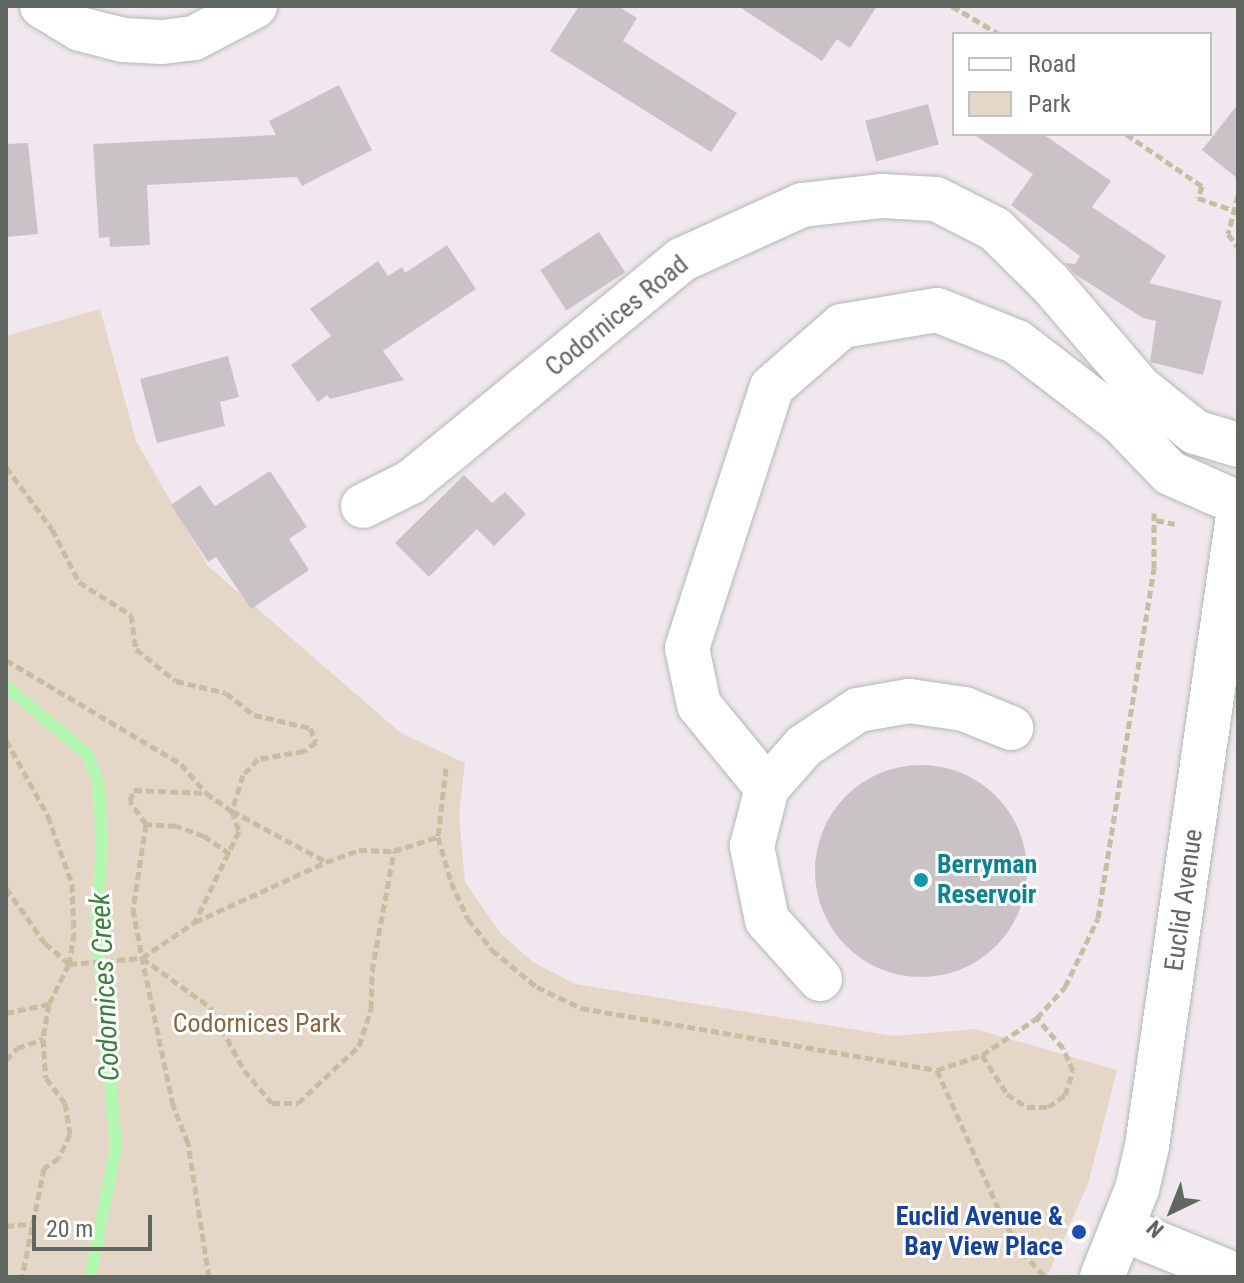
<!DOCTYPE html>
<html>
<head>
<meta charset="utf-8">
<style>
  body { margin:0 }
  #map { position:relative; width:1244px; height:1283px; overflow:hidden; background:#f0e8ee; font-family:"Roboto Condensed",sans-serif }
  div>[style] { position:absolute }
  .green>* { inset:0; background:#e5d7c7 }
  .stream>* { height:12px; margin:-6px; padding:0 6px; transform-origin:6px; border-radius:6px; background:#b3f8b0 }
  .building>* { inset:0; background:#c9c3c8; transform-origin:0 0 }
  .round { border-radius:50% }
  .path>* { height:5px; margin-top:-2.5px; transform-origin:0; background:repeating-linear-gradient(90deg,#c5bfa1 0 8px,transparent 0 12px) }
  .roads { filter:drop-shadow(0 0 2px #b3b9b4) drop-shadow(0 0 2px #b3b9b4) }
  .minor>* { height:44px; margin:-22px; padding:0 22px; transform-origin:22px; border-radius:22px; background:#fff }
  .dots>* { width:22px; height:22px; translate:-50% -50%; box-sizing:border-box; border:4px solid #fff; border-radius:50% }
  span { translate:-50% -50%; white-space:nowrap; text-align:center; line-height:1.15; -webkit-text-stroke:6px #fff; paint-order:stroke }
  .street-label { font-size:26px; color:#5f6760 }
  .culture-label { font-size:26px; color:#0d838f; font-weight:700 }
  .left { translate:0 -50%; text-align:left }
  .park-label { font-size:26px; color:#87683e }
  .transit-label { font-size:26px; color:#164399; font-weight:700 }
  .right { translate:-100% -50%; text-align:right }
  .water-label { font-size:28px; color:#3c803e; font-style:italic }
  .frame { position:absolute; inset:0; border:8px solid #5f6760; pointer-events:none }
  .legend { position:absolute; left:952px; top:32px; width:260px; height:104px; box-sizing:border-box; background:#fff; border:2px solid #bfc2bf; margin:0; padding:10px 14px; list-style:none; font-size:24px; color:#5f6760 }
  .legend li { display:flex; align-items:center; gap:16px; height:40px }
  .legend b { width:40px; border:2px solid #bfc2bf }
  .north { position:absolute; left:1132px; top:1171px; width:80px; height:80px; -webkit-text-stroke:6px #fff; paint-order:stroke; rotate:223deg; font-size:22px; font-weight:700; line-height:32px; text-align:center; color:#5f6760 }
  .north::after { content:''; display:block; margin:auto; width:28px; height:36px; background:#5f6760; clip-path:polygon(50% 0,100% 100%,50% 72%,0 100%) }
  .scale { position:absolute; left:32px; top:1215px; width:120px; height:36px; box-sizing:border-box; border:4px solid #5f6760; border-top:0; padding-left:10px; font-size:24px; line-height:28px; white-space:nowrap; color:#5f6760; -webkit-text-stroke:6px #fff; paint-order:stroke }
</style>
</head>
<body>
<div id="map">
  <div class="green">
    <i style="clip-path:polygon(100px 309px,136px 441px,208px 566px,401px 733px,465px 763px,459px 814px,465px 882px,501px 934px,533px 962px,575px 984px,894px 1036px,975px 1029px,1117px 1070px,1088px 1184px,1047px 1277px,6px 1277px,6px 336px)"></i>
  </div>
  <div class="stream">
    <i style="left:6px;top:686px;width:107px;rotate:40.1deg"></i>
    <i style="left:88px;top:755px;width:29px;rotate:70deg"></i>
    <i style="left:98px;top:782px;width:62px;rotate:86.3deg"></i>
    <i style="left:102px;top:844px;width:78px;rotate:94.4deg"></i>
    <i style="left:96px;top:922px;width:226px;rotate:84.9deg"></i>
    <i style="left:116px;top:1147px;width:133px;rotate:101.3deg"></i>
  </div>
  <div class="building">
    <i style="clip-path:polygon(579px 6px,618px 6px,637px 18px,623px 41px,737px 113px,711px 152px,550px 51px)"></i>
    <i style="clip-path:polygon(738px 6px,877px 6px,850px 48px,837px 39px,822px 61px)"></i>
    <i style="clip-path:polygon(339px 85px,372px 150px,302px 186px,297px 177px,147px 185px,150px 245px,110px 247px,109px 237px,99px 238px,93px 144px,276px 135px,269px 121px)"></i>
    <i style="left:928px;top:104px;width:42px;height:65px;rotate:75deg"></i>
    <i style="clip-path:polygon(1238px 104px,1238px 179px,1202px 150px)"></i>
    <i style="clip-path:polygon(973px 134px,1043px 134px,1111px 181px,1092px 207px,1166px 256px,1149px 283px,1222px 301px,1203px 375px,1150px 362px,1156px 321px,1143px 318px,1075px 274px,1065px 263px,1075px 264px,1080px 256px,1011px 205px,1033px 174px)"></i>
    <i style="clip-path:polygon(28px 143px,38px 234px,6px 237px,6px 144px)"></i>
    <i style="left:599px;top:232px;width:48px;height:70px;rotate:57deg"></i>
    <i style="clip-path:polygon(447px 245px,476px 289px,383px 351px,404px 380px,330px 399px,327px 395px,318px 402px,291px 365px,331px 336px,310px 309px,378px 261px,388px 276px,402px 267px,405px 273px)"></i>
    <i style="clip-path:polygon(228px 356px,239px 397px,220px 402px,225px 426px,157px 443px,140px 379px)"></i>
    <i style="clip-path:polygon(270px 471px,307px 527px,289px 539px,309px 570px,251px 609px,216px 557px,208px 562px,171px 505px,200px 485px,215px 506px)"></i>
    <i style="clip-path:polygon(464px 475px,492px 503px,505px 492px,526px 514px,494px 546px,477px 529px,429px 577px,395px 543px)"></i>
    <i class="round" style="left:815px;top:765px;width:212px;height:212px"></i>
  </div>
  <div class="path">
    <i style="left:952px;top:6px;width:55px;rotate:30.8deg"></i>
    <i style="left:1126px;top:134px;width:92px;rotate:34.4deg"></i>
    <i style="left:1202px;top:186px;width:13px;rotate:108deg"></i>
    <i style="left:1198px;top:198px;width:37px;rotate:19deg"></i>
    <i style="left:1238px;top:195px;width:40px;rotate:104.4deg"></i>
    <i style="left:1228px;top:234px;width:16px;rotate:52deg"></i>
    <i style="left:6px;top:467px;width:77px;rotate:53.4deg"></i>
    <i style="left:52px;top:529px;width:59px;rotate:63deg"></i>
    <i style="left:79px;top:582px;width:62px;rotate:32.4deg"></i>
    <i style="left:131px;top:615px;width:34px;rotate:82deg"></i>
    <i style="left:136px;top:649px;width:51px;rotate:38.7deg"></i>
    <i style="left:176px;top:681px;width:51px;rotate:13.5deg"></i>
    <i style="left:226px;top:693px;width:36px;rotate:38deg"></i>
    <i style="left:254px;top:715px;width:57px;rotate:13.1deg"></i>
    <i style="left:310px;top:728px;width:15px;rotate:67deg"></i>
    <i style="left:316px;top:742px;width:15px;rotate:143deg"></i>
    <i style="left:304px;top:751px;width:47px;rotate:170.1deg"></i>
    <i style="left:258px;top:759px;width:22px;rotate:133deg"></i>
    <i style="left:243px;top:775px;width:38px;rotate:107deg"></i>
    <i style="left:232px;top:811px;width:21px;rotate:71deg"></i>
    <i style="left:239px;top:831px;width:101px;rotate:115.8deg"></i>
    <i style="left:1156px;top:520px;width:19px;rotate:12deg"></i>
    <i style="left:6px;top:660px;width:204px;rotate:30.7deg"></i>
    <i style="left:181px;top:764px;width:38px;rotate:49deg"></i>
    <i style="left:206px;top:793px;width:32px;rotate:35deg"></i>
    <i style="left:232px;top:811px;width:106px;rotate:28.3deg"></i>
    <i style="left:6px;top:740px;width:87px;rotate:61.1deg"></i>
    <i style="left:48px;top:816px;width:72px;rotate:70.6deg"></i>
    <i style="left:72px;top:884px;width:49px;rotate:87.7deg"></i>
    <i style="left:74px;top:933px;width:31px;rotate:99deg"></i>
    <i style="left:69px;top:964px;width:45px;rotate:116.6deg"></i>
    <i style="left:49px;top:1004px;width:36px;rotate:100deg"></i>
    <i style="left:43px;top:1039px;width:39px;rotate:86deg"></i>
    <i style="left:46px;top:1078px;width:31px;rotate:53deg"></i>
    <i style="left:65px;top:1103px;width:31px;rotate:81deg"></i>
    <i style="left:70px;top:1134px;width:26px;rotate:115deg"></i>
    <i style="left:59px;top:1158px;width:18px;rotate:146deg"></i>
    <i style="left:44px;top:1168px;width:111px;rotate:101.4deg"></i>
    <i style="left:446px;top:768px;width:69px;rotate:96.6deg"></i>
    <i style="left:438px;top:837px;width:47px;rotate:73.9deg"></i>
    <i style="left:451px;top:882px;width:41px;rotate:65.3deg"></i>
    <i style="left:468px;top:919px;width:39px;rotate:52deg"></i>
    <i style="left:492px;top:950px;width:58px;rotate:39.4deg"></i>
    <i style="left:537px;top:987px;width:49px;rotate:25.5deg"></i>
    <i style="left:581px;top:1008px;width:361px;rotate:9.9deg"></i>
    <i style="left:937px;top:1070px;width:47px;rotate:-18.4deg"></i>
    <i style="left:982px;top:1055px;width:66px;rotate:-33.9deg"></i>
    <i style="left:1037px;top:1018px;width:42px;rotate:-47.9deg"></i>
    <i style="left:1065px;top:987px;width:76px;rotate:-64.4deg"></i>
    <i style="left:1098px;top:918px;width:354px;rotate:-80.9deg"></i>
    <i style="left:1154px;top:568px;width:55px;rotate:-90deg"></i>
    <i style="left:146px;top:824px;width:28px;rotate:-125deg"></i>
    <i style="left:130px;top:801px;width:12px;rotate:-70deg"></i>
    <i style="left:134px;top:790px;width:72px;rotate:2.4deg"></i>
    <i style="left:230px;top:854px;width:32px;rotate:-145deg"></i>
    <i style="left:204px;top:836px;width:30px;rotate:-160deg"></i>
    <i style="left:176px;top:826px;width:30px;rotate:-176deg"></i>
    <i style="left:146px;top:824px;width:86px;rotate:98.7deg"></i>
    <i style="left:133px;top:909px;width:50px;rotate:79.6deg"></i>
    <i style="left:142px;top:958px;width:84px;rotate:35.8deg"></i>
    <i style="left:210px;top:1007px;width:72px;rotate:61.6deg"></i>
    <i style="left:244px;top:1070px;width:43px;rotate:49.7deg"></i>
    <i style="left:272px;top:1103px;width:26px"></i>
    <i style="left:298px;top:1103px;width:83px;rotate:-43.1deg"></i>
    <i style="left:359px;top:1046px;width:40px;rotate:-72deg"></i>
    <i style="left:371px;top:1008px;width:37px;rotate:-88deg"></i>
    <i style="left:372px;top:971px;width:122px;rotate:-79.6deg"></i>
    <i style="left:6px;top:888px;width:67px;rotate:54.7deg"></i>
    <i style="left:45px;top:943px;width:30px;rotate:41deg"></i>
    <i style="left:69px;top:964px;width:73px;rotate:-4.7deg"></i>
    <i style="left:6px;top:1013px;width:44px;rotate:-11.8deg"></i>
    <i style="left:982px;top:1055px;width:46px;rotate:57.3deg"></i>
    <i style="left:1007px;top:1094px;width:24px;rotate:33deg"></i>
    <i style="left:1027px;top:1107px;width:21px"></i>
    <i style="left:1048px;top:1107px;width:21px;rotate:-35deg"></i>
    <i style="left:1065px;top:1095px;width:25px;rotate:-72deg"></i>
    <i style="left:1073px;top:1071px;width:25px;rotate:-113deg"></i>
    <i style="left:1063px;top:1048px;width:40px;rotate:-131deg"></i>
    <i style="left:6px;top:1060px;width:16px;rotate:-47deg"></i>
    <i style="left:17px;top:1048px;width:28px;rotate:-19deg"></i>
    <i style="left:937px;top:1070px;width:161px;rotate:66.1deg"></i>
    <i style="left:1002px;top:1217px;width:40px;rotate:60.3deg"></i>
    <i style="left:1022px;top:1252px;width:34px;rotate:47deg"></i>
    <i style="left:6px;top:1226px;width:25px;rotate:-5deg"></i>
    <i style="left:209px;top:1277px;width:136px;rotate:-98.9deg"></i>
    <i style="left:188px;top:1143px;width:41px;rotate:-111.5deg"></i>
    <i style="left:173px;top:1105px;width:150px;rotate:-101.9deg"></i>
    <i style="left:142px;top:958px;width:64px;rotate:-34.2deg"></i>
    <i style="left:195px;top:922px;width:144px;rotate:-24.6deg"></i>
    <i style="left:326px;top:862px;width:35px;rotate:-20deg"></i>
    <i style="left:359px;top:850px;width:35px;rotate:2deg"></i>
    <i style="left:394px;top:851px;width:45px;rotate:-18deg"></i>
  </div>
  <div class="roads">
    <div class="minor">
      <i style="left:42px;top:6px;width:44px;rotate:31.2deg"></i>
      <i style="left:80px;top:29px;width:44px;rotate:14.3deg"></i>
      <i style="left:123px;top:40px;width:39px;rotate:3deg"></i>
      <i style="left:162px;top:42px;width:32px;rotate:-7deg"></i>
      <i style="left:194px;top:38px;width:69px;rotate:-27.7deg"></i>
      <i style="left:363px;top:506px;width:54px;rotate:-26.6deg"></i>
      <i style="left:411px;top:482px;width:350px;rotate:-39.4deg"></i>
      <i style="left:681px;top:260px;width:133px;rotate:-24.4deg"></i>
      <i style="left:802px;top:205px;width:81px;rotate:-6.4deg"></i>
      <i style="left:882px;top:196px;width:54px;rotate:3.2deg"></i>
      <i style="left:936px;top:199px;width:66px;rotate:27deg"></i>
      <i style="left:995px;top:229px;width:77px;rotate:44.5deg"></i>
      <i style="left:1050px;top:283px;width:138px;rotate:49.4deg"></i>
      <i style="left:1140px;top:388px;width:70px;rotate:38.7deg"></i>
      <i style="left:1195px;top:432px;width:45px;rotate:16.8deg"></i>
      <i style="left:767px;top:788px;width:56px;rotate:-48.6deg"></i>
      <i style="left:804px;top:746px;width:65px;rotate:-33.7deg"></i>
      <i style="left:858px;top:710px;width:52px;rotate:-10deg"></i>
      <i style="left:909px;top:701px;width:56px;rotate:8.3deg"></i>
      <i style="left:964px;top:709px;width:51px;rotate:22deg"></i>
      <i style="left:820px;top:979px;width:79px;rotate:-131.9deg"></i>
      <i style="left:767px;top:920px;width:76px;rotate:-101.5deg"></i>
      <i style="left:752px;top:846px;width:60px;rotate:-75.5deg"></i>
      <i style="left:767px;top:788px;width:107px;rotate:-129.3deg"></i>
      <i style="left:699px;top:705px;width:58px;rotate:-101.9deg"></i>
      <i style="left:687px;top:648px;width:274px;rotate:-72deg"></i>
      <i style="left:772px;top:387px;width:93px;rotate:-41.1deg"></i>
      <i style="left:842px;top:326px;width:96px;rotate:-9.6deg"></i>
      <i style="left:937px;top:310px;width:86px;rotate:21.8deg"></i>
      <i style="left:1017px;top:342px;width:133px;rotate:37.6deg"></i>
      <i style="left:1122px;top:423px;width:69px;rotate:46.2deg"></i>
      <i style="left:1170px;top:473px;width:74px;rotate:23.8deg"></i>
      <i style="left:1122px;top:1229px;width:125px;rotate:22.1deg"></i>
      <i style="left:1102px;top:1277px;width:95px;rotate:-68.3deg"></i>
      <i style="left:1137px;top:1189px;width:44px;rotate:-76.9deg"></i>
      <i style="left:1147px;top:1146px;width:637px;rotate:-81.78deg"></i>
    </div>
  </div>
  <div class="dots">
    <i style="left:921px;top:880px;background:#0f9aa8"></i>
    <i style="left:1079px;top:1232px;background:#1a4fb4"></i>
  </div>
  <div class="street-label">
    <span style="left:617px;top:316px;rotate:-39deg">Codornices Road</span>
    <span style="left:1184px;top:900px;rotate:-82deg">Euclid Avenue</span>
  </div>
  <div class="culture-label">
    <span class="left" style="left:937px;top:880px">Berryman<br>Reservoir</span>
  </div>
  <div class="park-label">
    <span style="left:257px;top:1024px">Codornices Park</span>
  </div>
  <div class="transit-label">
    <span class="right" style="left:1063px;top:1232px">Euclid Avenue &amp;<br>Bay View Place</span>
  </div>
  <div class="water-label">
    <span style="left:105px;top:987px;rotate:-93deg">Codornices Creek</span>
  </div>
  <div class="frame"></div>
  <ul class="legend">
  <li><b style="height:10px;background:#fff"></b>Road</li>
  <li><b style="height:22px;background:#e5d7c7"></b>Park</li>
  </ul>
  <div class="north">N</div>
  <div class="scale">20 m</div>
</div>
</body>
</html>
